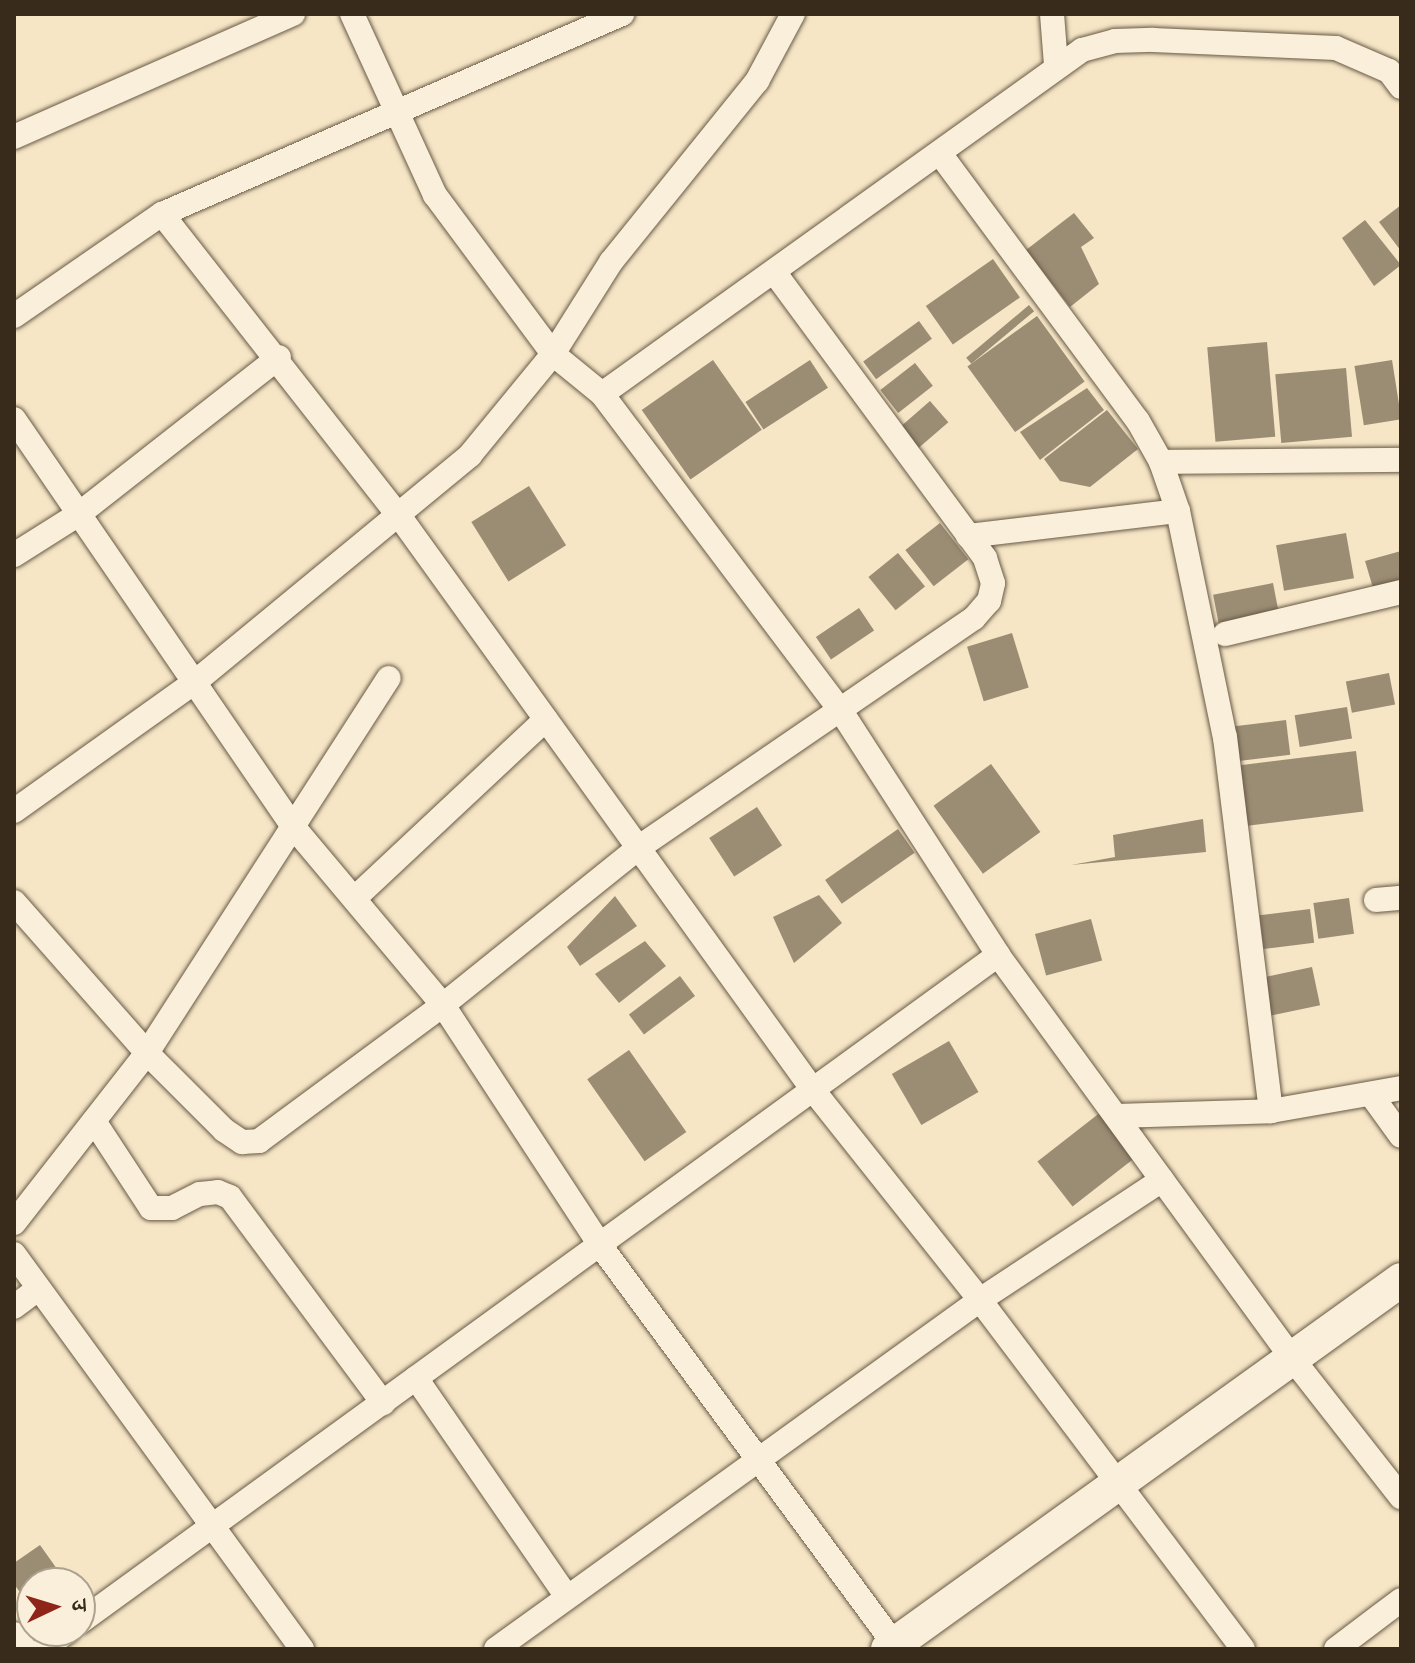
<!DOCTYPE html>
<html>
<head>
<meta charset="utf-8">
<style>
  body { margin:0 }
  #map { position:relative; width:1415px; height:1663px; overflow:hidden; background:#f6e6c6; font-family:"IM FELL English","Noto Serif Devanagari",serif }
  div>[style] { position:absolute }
  .building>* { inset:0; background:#9b8c74; transform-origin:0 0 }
  .roads { filter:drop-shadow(0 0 2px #685a46) drop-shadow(0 0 2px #685a46) }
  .street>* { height:24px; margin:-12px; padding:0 12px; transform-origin:12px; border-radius:12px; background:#f9efda }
  .secondary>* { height:34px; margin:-17px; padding:0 17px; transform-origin:17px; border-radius:17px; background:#f9efda }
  span { translate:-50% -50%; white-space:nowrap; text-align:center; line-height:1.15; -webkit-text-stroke:7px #f9efda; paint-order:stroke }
  .frame { position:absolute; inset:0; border:16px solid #382b1c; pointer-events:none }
  .north { position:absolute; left:16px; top:1567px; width:80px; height:80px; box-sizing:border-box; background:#f9efda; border:2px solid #aca18e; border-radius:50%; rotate:86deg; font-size:22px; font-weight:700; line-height:32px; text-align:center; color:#382b1c }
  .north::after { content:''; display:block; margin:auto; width:28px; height:36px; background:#8f2418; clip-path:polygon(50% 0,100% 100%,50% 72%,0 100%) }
</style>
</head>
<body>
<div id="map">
  <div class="building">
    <i style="clip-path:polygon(1401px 205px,1401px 251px,1379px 222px)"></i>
    <i style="clip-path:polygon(1074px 213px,1094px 238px,1081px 247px,1099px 284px,1070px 307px,1026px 250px)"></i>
    <i style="clip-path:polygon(1365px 220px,1401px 265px,1374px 286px,1342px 238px)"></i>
    <i style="left:993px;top:259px;width:47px;height:82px;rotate:55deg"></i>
    <i style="left:1029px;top:305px;width:8px;height:82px;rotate:50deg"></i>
    <i style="left:1037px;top:316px;width:81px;height:86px;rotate:54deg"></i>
    <i style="left:919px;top:321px;width:22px;height:69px;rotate:54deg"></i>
    <i style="left:1267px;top:342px;width:95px;height:60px;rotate:85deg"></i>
    <i style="left:713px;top:360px;width:85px;height:87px;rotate:55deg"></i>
    <i style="left:810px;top:360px;width:33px;height:77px;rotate:57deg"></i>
    <i style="left:1392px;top:360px;width:60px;height:38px;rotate:81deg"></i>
    <i style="left:915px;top:363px;width:29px;height:44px;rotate:52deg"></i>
    <i style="left:1346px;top:368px;width:69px;height:71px;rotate:85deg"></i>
    <i style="clip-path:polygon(1087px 388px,1104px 410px,1040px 460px,1020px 432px)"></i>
    <i style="left:930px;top:401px;width:28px;height:43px;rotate:49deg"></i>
    <i style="clip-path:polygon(1107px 410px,1138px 449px,1090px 487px,1060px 481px,1044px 459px)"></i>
    <i style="left:529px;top:486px;width:70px;height:68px;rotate:58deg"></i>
    <i style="left:940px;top:523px;width:46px;height:44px;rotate:52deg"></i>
    <i style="left:1346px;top:533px;width:46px;height:71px;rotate:80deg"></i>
    <i style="clip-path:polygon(1401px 551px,1401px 591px,1376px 598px,1365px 561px)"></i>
    <i style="left:898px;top:553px;width:43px;height:38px;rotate:51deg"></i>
    <i style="left:1273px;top:583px;width:44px;height:61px;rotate:79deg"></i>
    <i style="left:859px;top:608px;width:27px;height:52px;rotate:56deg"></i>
    <i style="left:1012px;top:633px;width:57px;height:47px;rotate:73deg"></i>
    <i style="left:1389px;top:673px;width:32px;height:44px;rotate:79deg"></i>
    <i style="left:1347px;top:707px;width:32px;height:53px;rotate:81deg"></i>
    <i style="left:1286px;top:720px;width:35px;height:56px;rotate:83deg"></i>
    <i style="left:1356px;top:751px;width:61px;height:121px;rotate:83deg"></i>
    <i style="left:991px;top:764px;width:84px;height:71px;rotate:54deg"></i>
    <i style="left:757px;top:807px;width:46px;height:57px;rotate:57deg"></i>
    <i style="clip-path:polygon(1203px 819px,1206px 852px,1071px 865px,1115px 857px,1113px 835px)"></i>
    <i style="left:898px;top:829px;width:29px;height:89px;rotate:55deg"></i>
    <i style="clip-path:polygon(819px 895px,842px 923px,794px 963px,773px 917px)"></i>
    <i style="clip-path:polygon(615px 896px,637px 926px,580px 966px,567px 947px)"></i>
    <i style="left:1349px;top:898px;width:36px;height:36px;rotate:82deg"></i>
    <i style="left:1310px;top:909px;width:34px;height:51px;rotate:83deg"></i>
    <i style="left:1091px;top:919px;width:43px;height:58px;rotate:75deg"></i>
    <i style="clip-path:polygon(645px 941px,666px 966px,619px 1003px,595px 974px)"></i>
    <i style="left:1312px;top:967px;width:39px;height:55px;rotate:78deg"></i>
    <i style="left:680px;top:976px;width:25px;height:64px;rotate:53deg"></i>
    <i style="left:949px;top:1041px;width:59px;height:66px;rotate:60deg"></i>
    <i style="left:629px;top:1050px;width:100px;height:51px;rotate:55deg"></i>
    <i style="left:1106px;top:1108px;width:57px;height:87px;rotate:52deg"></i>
    <i style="clip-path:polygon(40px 1545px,67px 1583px,32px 1583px,32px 1609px,14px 1584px,14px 1563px)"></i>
  </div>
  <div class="roads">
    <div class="street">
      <i style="left:352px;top:14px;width:199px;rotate:65.4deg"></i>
      <i style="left:435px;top:195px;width:198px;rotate:53.4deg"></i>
      <i style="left:553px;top:354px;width:63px;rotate:39.2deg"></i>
      <i style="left:602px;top:394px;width:591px;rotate:-35.63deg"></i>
      <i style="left:1082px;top:50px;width:34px;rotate:-15deg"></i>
      <i style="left:1115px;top:41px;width:38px;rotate:-2deg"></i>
      <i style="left:1153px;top:40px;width:183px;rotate:2.5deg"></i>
      <i style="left:1336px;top:48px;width:58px;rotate:23.5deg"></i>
      <i style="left:1389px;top:71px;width:20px;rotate:53deg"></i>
      <i style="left:1052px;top:14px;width:51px;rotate:85.5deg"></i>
      <i style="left:14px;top:137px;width:305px;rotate:-23.8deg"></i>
      <i style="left:941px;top:155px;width:331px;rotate:53.5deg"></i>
      <i style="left:1138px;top:421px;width:47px;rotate:60.7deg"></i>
      <i style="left:1161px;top:462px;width:52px;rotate:70.9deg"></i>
      <i style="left:1178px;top:511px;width:231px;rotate:78.3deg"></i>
      <i style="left:1225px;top:737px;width:377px;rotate:83deg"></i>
      <i style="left:162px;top:214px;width:385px;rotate:51.9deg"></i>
      <i style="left:400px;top:517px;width:706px;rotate:54.22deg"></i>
      <i style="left:813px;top:1090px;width:268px;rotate:51.5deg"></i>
      <i style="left:980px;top:1300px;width:437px;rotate:53deg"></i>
      <i style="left:14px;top:316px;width:180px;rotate:-34.6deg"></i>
      <i style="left:162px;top:214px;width:502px;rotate:-23.5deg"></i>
      <i style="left:602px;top:394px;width:397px;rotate:53deg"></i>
      <i style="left:841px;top:711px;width:290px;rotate:57.2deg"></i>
      <i style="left:998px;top:955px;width:499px;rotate:53.9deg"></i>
      <i style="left:1292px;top:1358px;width:177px;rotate:51.9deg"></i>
      <i style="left:14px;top:419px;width:491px;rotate:55.6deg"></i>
      <i style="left:291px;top:824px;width:236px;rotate:50deg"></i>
      <i style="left:443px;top:1005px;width:287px;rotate:56.8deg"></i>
      <i style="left:600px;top:1245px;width:496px;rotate:53.6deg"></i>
      <i style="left:1161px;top:462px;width:240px;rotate:-0.5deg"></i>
      <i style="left:968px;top:536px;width:211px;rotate:-6.8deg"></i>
      <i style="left:14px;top:555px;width:77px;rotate:-32.2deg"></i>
      <i style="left:79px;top:514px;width:254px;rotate:-38.1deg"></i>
      <i style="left:1225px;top:634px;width:181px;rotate:-13.4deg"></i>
      <i style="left:14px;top:811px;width:222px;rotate:-35.5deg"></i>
      <i style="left:195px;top:682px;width:357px;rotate:-39.5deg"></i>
      <i style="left:470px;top:455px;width:131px;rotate:-50.6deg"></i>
      <i style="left:553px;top:354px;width:109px;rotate:-57.8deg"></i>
      <i style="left:611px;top:262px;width:233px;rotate:-51.1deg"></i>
      <i style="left:757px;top:81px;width:76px;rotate:-61.8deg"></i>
      <i style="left:356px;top:897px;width:260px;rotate:-43.1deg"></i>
      <i style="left:1376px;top:900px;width:25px;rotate:-5deg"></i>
      <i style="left:14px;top:902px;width:201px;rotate:48.6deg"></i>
      <i style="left:147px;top:1053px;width:109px;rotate:45deg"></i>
      <i style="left:224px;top:1130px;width:22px;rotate:34deg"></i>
      <i style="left:242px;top:1142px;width:17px;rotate:-3deg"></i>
      <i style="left:259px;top:1141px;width:229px;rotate:-36.5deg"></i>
      <i style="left:443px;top:1005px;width:250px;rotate:-38.8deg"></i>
      <i style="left:638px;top:848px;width:407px;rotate:-34.4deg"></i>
      <i style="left:974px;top:618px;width:23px;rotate:-49deg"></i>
      <i style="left:989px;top:601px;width:18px;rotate:-77deg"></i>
      <i style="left:993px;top:583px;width:26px;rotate:-108deg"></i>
      <i style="left:985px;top:558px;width:355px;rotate:-126.4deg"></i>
      <i style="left:1372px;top:1096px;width:49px;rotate:54.1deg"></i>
      <i style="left:1116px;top:1116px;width:155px;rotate:-1.8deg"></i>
      <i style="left:1271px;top:1111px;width:132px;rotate:-10deg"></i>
      <i style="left:94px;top:1121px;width:104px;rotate:56.8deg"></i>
      <i style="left:151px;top:1208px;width:21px"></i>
      <i style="left:172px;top:1208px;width:31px;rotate:-27deg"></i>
      <i style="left:200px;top:1194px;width:18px;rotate:-6deg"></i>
      <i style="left:218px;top:1192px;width:13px;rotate:23deg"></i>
      <i style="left:230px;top:1197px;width:257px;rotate:53.4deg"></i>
      <i style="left:14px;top:1223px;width:216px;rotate:-52deg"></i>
      <i style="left:147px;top:1053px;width:446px;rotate:-57.2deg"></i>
      <i style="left:14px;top:1254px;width:489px;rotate:53.9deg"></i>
      <i style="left:14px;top:1307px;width:30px;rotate:-37deg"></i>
      <i style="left:416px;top:1378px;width:266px;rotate:55.4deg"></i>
      <i style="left:80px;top:1622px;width:1135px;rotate:-36deg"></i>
      <i style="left:14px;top:1634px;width:19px;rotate:54deg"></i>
      <i style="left:43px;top:1649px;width:31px;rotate:-36deg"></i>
      <i style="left:496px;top:1649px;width:597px;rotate:-35.79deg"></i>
      <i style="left:980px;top:1300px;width:218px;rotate:-33.4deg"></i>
      <i style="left:1336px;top:1649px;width:81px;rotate:-37deg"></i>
    </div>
    <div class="secondary">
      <i style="left:888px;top:1649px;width:632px;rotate:-35.73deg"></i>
    </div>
  </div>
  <div class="frame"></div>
  <div class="north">उ</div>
</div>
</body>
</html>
